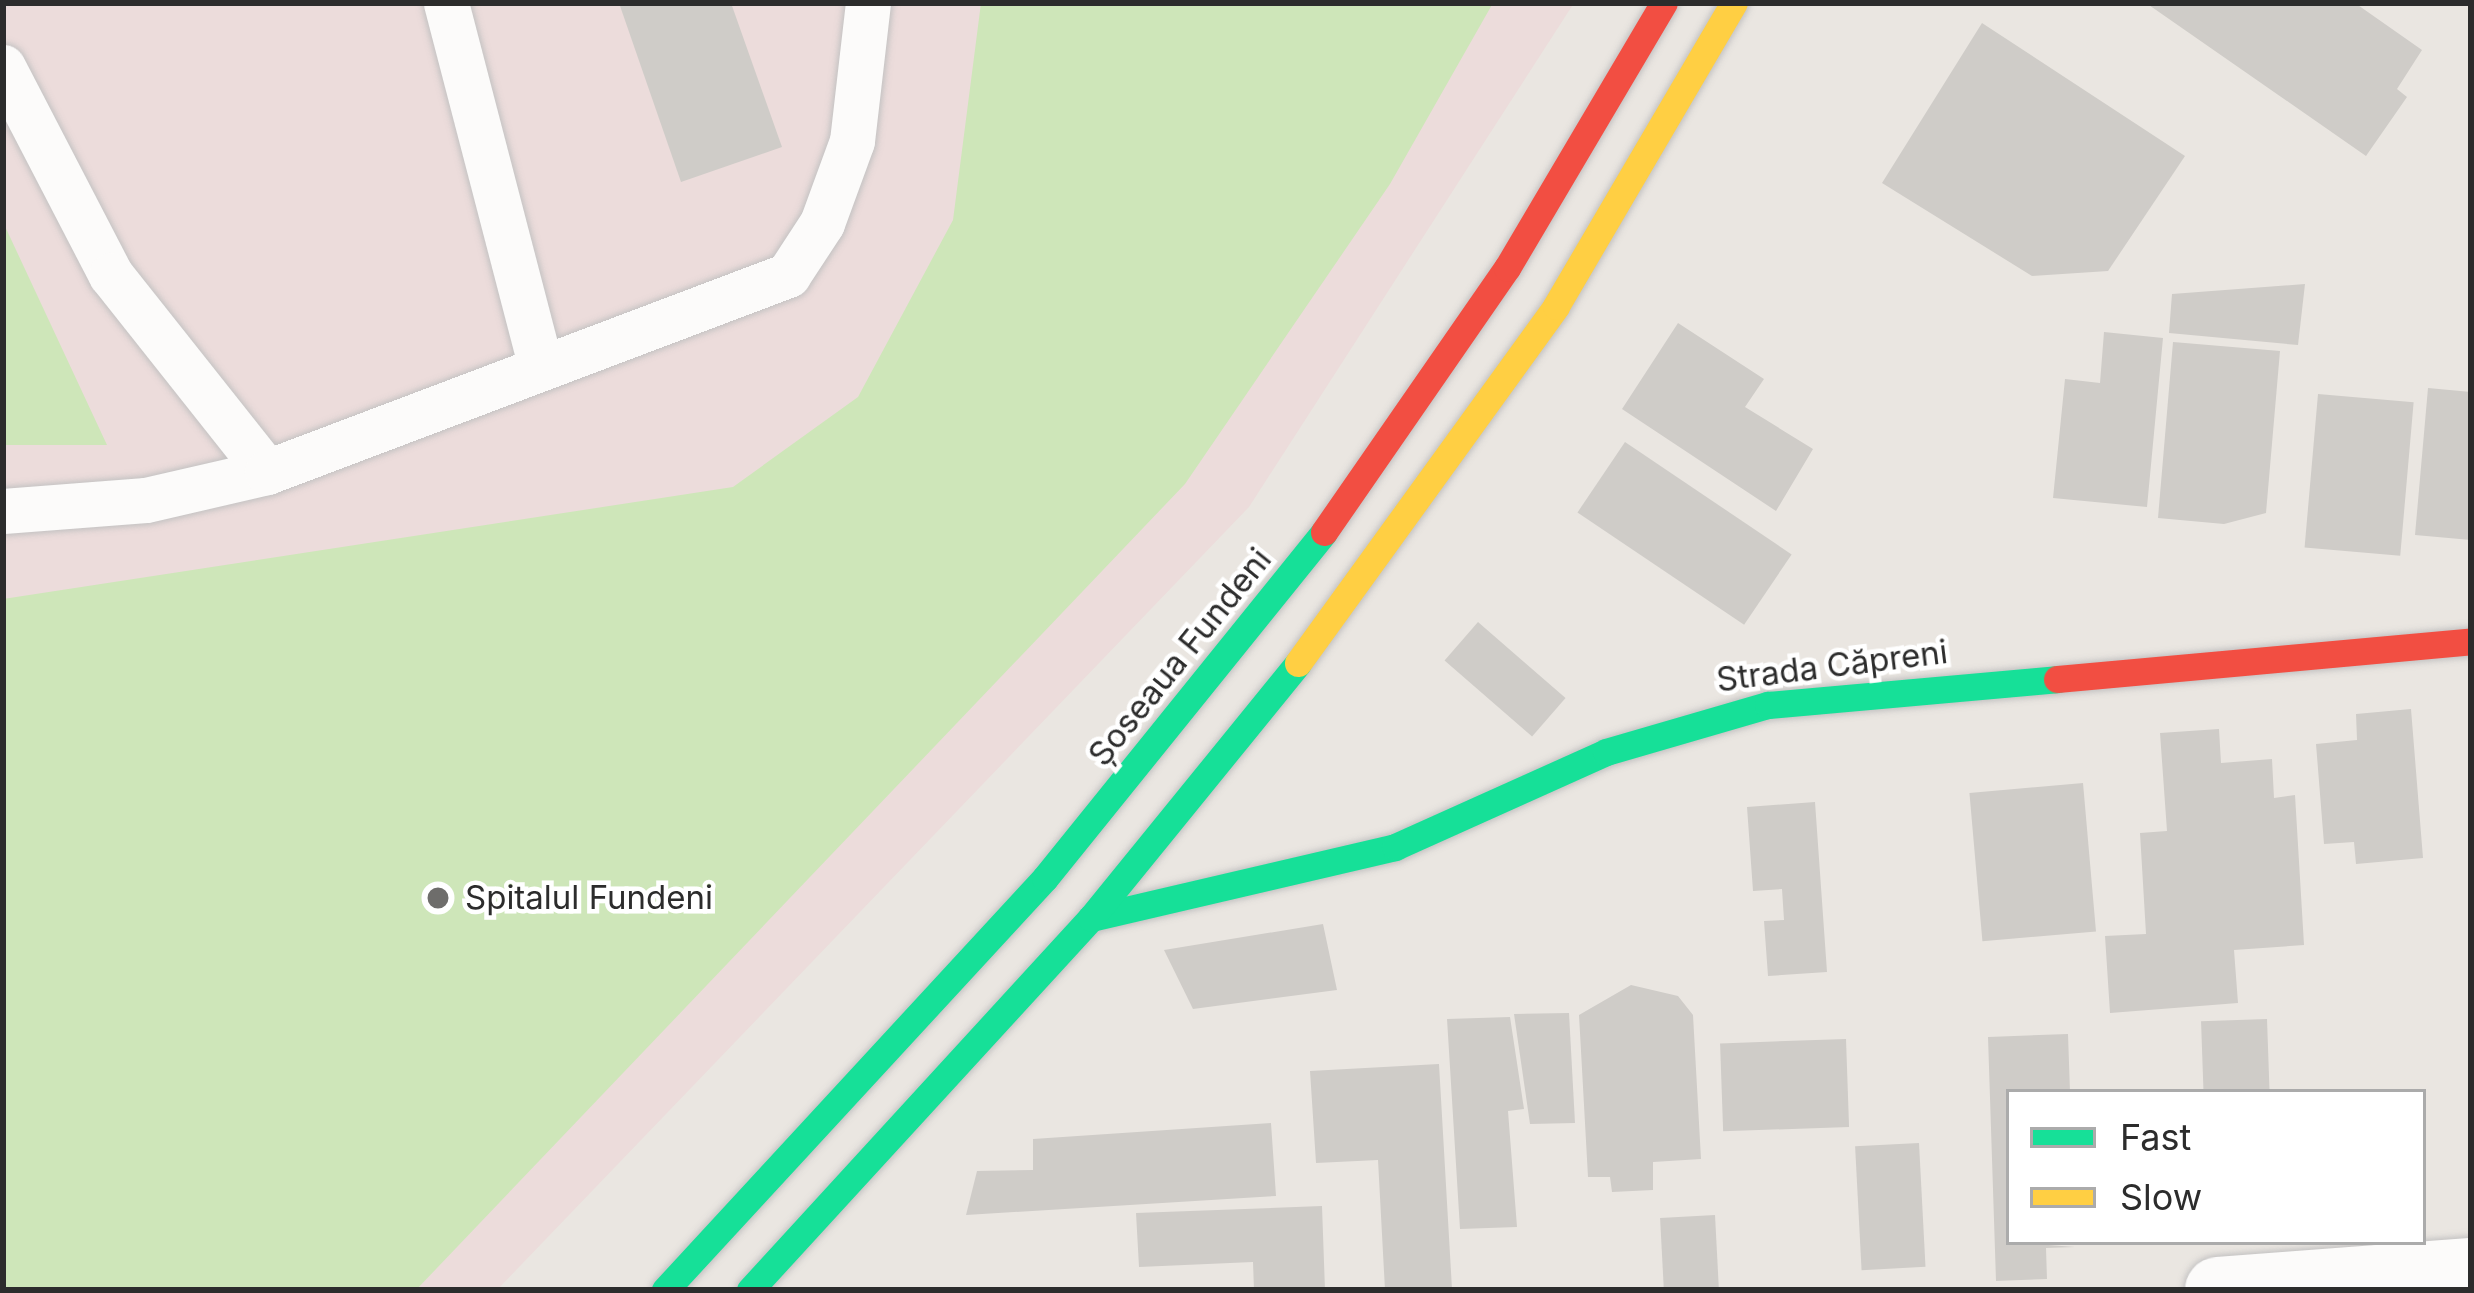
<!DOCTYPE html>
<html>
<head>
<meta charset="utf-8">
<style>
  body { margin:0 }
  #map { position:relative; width:2474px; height:1293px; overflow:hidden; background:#eae6e1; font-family:Inter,sans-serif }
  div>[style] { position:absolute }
  .medical>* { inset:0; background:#ecdcdb }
  .green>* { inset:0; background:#cee6b9 }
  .building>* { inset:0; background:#cfccc8; transform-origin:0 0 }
  .roads { filter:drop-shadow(0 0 3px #c3c2c2) drop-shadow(0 0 3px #c3c2c2) }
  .lane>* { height:45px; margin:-22.5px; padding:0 22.5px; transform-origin:22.5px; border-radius:22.5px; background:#fcfbfa }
  .street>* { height:66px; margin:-33px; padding:0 33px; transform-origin:33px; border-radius:33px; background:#fcfbfa }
  .fast>* { height:27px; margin:-13.5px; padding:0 13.5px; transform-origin:13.5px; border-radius:13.5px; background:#16e098 }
  .slow>* { height:27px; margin:-13.5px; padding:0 13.5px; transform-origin:13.5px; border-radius:13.5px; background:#ffcf43 }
  .jam>* { height:27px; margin:-13.5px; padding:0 13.5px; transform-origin:13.5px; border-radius:13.5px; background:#f24e42 }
  .dots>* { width:33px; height:33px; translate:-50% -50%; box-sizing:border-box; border:6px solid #fff; border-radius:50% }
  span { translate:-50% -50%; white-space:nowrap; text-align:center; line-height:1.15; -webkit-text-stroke:9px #fff; paint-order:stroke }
  .street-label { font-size:33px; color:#2c2c2c }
  .poi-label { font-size:33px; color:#2c2c2c }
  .left { translate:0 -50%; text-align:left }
  .frame { position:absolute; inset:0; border:6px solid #2c2c2c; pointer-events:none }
  .legend { position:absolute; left:2006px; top:1089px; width:420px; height:156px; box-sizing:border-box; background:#fff; border:3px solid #ababab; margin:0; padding:15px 21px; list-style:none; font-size:36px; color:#2c2c2c }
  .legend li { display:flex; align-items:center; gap:24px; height:60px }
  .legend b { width:60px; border:3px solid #ababab }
</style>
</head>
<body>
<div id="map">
  <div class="medical">
    <i style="clip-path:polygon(3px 3px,1574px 3px,1249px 507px,497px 1290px,3px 1290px)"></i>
  </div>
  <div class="green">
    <i style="clip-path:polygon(981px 3px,1493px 3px,1390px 184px,1185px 484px,416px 1290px,3px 1290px,3px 599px,733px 487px,858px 397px,953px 220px)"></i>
    <i style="clip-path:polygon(3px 222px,107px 445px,3px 445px)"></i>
  </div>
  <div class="building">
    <i style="clip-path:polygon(619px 3px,731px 3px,782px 147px,681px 182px)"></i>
    <i style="clip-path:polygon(2146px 3px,2355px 3px,2422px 50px,2397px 89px,2407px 97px,2366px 156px)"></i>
    <i style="clip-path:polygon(1982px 23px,2185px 156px,2108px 271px,2032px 276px,1882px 183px)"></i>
    <i style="clip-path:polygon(2305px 284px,2298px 345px,2169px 333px,2172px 294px)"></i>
    <i style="clip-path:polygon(1678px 323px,1764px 379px,1745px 407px,1813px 449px,1776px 511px,1622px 409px)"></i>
    <i style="clip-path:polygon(2104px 332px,2163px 338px,2147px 507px,2053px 498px,2065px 379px,2100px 383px)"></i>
    <i style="clip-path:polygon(2173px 342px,2280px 351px,2266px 513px,2224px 524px,2158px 518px)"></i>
    <i style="clip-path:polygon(2428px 388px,2471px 392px,2471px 540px,2415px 535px)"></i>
    <i style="left:2318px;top:394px;width:96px;height:154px;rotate:5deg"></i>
    <i style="left:1625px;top:442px;width:201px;height:85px;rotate:34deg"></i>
    <i style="left:1478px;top:622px;width:116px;height:51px;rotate:41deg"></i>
    <i style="clip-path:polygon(2411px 709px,2423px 858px,2356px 864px,2354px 842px,2324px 844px,2316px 744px,2357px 740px,2356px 714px)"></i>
    <i style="clip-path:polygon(2219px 729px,2221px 763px,2272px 759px,2274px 798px,2295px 795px,2304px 945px,2234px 950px,2238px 1003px,2110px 1013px,2105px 936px,2146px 934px,2140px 833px,2167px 831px,2160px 733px)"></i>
    <i style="left:2083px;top:783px;width:149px;height:114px;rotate:85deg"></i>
    <i style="clip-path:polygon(1815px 802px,1827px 972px,1768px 976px,1764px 921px,1784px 920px,1782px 889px,1753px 891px,1747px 807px)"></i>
    <i style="clip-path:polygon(1323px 924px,1337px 990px,1193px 1009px,1164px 950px)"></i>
    <i style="clip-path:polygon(1631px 985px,1678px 996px,1693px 1015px,1701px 1159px,1653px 1162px,1653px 1190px,1612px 1192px,1610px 1177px,1588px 1177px,1579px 1015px)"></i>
    <i style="clip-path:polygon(1569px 1013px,1575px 1123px,1530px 1124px,1514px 1014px)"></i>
    <i style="clip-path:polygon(1510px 1017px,1524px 1109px,1508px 1111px,1517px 1227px,1460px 1229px,1447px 1019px)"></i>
    <i style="left:2267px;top:1019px;width:73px;height:66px;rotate:88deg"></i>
    <i style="clip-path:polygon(2068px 1034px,2070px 1092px,2009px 1092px,2009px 1242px,2075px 1247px,2046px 1248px,2047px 1279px,1996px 1281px,1988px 1037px)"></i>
    <i style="left:1846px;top:1039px;width:88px;height:126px;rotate:88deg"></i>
    <i style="clip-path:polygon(1439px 1064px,1452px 1289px,1385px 1290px,1378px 1160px,1316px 1163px,1310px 1071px)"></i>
    <i style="clip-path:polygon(1271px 1123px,1276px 1196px,966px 1215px,977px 1171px,1033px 1170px,1033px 1139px)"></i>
    <i style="left:1919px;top:1143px;width:124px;height:64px;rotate:87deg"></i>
    <i style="clip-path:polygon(1322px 1206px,1325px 1290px,1254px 1290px,1253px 1262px,1139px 1267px,1136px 1213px)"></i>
    <i style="left:1715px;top:1215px;width:75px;height:55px;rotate:87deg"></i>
  </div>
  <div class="roads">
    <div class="lane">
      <i style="left:446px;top:3px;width:376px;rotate:75.4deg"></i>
      <i style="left:3px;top:67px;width:234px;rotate:62.6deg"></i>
      <i style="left:111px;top:275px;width:251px;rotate:51.6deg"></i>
      <i style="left:3px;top:511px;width:143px;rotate:-4.4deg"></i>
      <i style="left:146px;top:500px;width:124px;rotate:-13deg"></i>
      <i style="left:267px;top:472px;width:557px;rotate:-20.71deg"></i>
      <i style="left:788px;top:275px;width:62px;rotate:-56.8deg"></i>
      <i style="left:822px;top:223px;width:87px;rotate:-69.9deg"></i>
      <i style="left:852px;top:141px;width:139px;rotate:-83.4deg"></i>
    </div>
    <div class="street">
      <i style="left:2218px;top:1290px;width:254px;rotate:-4.3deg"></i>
    </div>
    <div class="fast">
      <i style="left:1091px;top:918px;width:312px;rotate:-13.1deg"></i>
      <i style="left:1395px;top:847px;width:231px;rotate:-24.2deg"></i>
      <i style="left:1606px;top:752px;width:169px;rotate:-16.2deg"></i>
      <i style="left:1768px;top:705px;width:290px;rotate:-5.1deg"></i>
      <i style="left:665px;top:1290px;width:560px;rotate:-47.31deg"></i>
      <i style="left:1045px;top:878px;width:444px;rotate:-51.1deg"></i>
      <i style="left:750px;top:1290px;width:505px;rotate:-47.49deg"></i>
      <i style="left:1091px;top:918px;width:328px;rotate:-50.9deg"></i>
    </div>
    <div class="slow">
      <i style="left:1298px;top:663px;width:440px;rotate:-54.1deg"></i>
      <i style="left:1556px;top:306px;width:351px;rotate:-59.6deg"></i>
    </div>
    <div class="jam">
      <i style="left:1324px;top:532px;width:321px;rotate:-55.3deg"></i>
      <i style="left:1507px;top:268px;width:308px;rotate:-59.4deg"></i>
      <i style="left:2057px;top:679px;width:416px;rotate:-5.2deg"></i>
    </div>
  </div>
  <div class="dots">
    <i style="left:438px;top:898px;background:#6e6d6b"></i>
  </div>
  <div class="street-label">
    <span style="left:1180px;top:657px;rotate:-51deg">Șoseaua Fundeni</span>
    <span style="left:1832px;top:666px;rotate:-7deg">Strada Căpreni</span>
  </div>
  <div class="poi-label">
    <span class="left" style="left:465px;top:898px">Spitalul Fundeni</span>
  </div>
  <div class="frame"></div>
  <ul class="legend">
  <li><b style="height:15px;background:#16e098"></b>Fast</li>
  <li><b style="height:15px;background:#ffcf43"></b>Slow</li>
  </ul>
</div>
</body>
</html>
